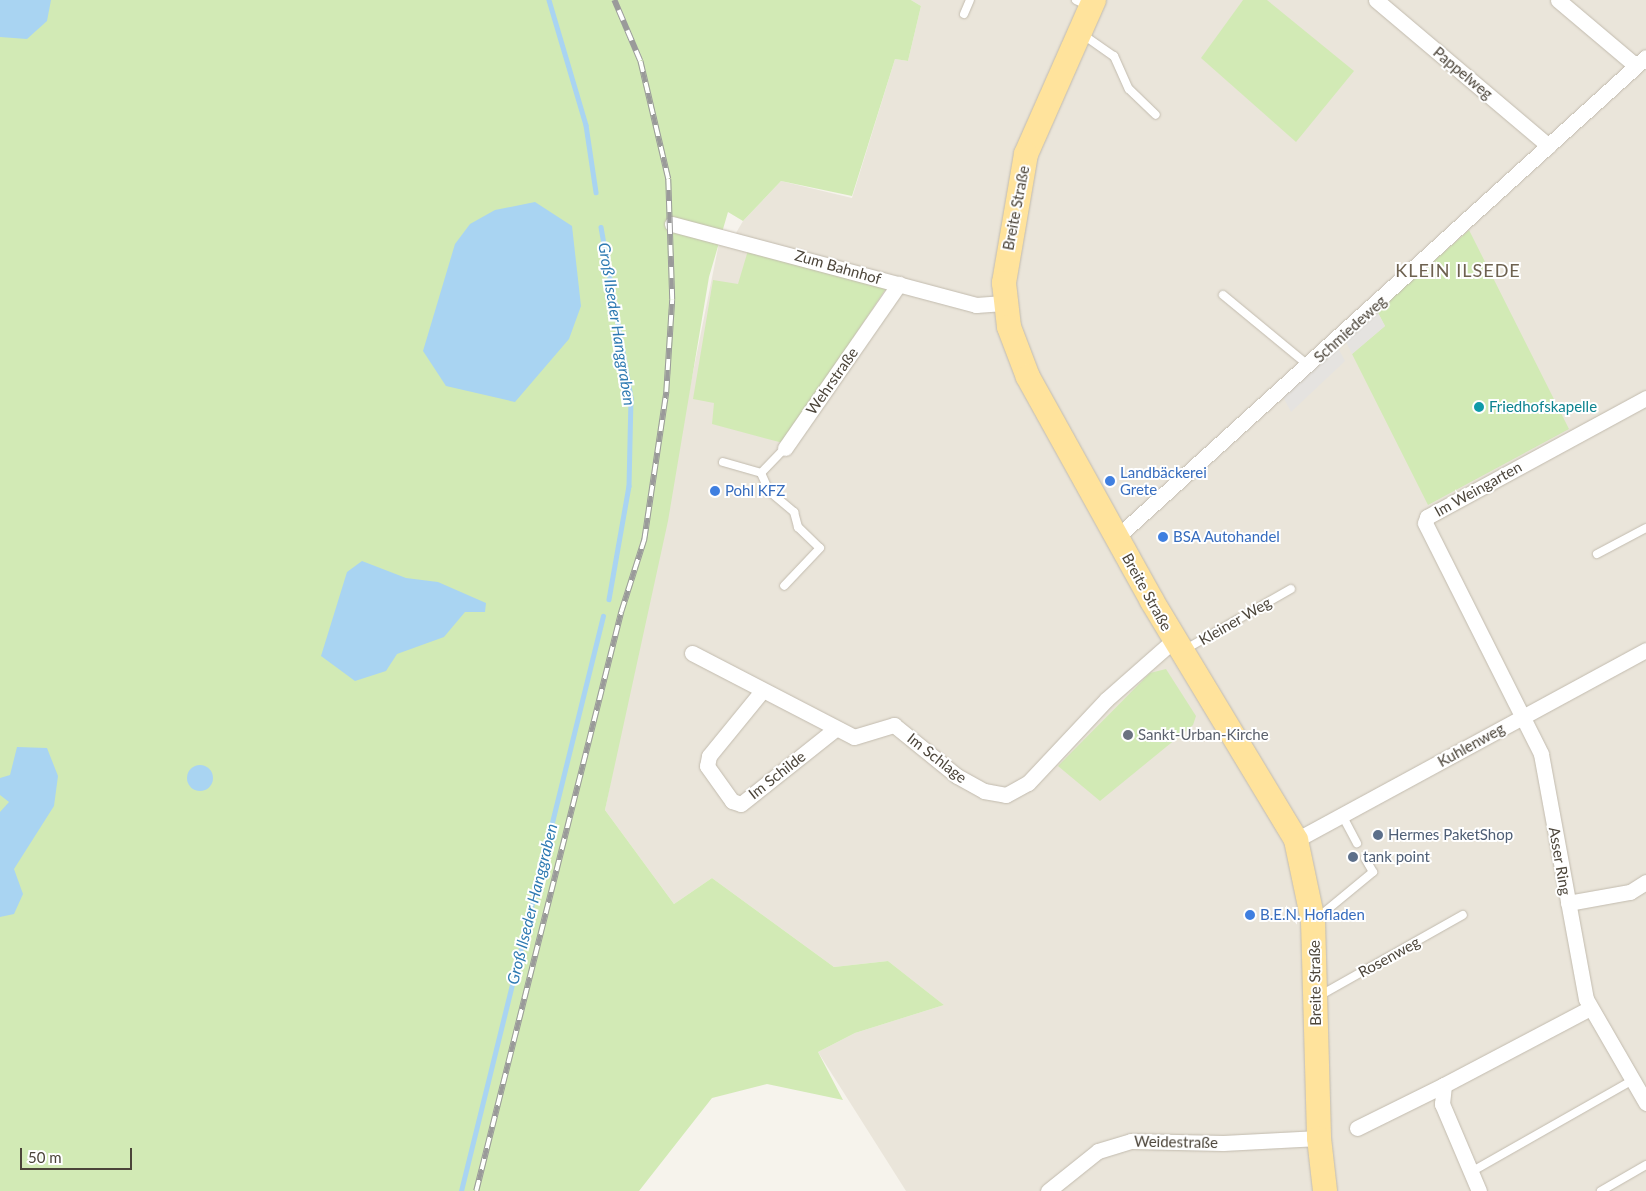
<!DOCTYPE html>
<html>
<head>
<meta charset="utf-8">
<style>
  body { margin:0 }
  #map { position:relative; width:1646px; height:1191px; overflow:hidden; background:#f6f3ec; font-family:Lato,sans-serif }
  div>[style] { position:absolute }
  .residential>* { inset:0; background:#eae5da }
  .green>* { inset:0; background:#d2eab5 }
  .parking>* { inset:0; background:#e5e3e0 }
  .water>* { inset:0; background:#a9d4f2 }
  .round { border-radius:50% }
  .stream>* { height:4.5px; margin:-2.25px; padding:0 2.25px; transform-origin:2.25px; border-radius:2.25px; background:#a9d4f2 }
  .roads { filter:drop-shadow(0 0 1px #c2bbae) drop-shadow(0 0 1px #c2bbae) }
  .lane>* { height:8px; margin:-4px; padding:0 4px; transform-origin:4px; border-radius:4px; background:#fff }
  .street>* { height:15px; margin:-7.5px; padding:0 7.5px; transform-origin:7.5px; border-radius:7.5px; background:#fff }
  .primary>* { height:24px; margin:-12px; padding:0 12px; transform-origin:12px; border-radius:12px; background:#ffe39c }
  .rail>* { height:5.5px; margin-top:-2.75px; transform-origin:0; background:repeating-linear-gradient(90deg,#fff 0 11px,#9a9a9a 0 22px); box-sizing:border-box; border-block:1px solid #9a9a9a }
  .dots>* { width:14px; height:14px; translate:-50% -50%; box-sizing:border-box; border:2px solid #fff; border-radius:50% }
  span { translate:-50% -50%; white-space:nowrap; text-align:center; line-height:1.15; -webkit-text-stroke:4px #fff; paint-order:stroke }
  .street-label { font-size:15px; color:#4b4439 }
  .culture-label { font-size:15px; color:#0d838f }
  .left { translate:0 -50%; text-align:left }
  .shop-label { font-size:15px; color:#366cbe }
  .worship-label { font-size:15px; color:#5b616d }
  .service-label { font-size:15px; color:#4e5e75 }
  .water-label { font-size:16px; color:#2e7ab2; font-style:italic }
  .quarter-label { font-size:18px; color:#6e6250; letter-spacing:1px }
  .scale { position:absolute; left:20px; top:1148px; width:112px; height:22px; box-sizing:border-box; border:2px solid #4b4439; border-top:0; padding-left:6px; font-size:15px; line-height:18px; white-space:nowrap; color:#4b4439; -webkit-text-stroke:4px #fff; paint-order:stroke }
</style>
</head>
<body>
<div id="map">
  <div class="residential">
    <i style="clip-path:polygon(911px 0,1646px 0,1646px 1191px,906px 1191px,818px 1052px,855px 1033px,944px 1005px,888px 961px,834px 967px,712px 878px,674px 904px,605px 810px,719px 243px,729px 245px,743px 221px,781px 181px,852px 198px,895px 59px,908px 61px,921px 6px)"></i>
  </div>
  <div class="green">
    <i style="clip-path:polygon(0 0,911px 0,921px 6px,908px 61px,895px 59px,852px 196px,781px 181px,743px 221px,728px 212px,709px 277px,668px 521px,605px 810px,674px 904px,712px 878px,834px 967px,888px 961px,944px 1005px,855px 1033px,818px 1052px,843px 1100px,767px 1084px,712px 1098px,639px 1191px,0 1191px)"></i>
    <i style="clip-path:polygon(1243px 0,1267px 0,1354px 71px,1296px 142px,1201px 58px)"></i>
    <i style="clip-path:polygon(1469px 230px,1569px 429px,1428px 505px,1352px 354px,1385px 326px,1377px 311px)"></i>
    <i style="clip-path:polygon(749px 247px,887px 287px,783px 443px,712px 424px,714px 403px,693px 399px,713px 280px,738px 284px)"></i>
    <i style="clip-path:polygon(1166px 669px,1196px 716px,1193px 725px,1100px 801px,1058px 766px,1150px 673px)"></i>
  </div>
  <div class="parking">
    <i style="clip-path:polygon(1377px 311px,1385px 326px,1352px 354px,1345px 340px)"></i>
    <i style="clip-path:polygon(1337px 346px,1345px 361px,1291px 412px,1282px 395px)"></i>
  </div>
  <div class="water">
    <i style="clip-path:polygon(0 0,51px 0,47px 21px,27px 39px,0 37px)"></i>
    <i style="clip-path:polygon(535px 202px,572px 226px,581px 306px,569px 339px,515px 402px,446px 386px,423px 351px,455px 244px,470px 224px,495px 210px)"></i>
    <i style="clip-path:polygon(362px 561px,406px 578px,438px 582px,486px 603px,485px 612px,465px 612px,444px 637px,397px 654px,386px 671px,355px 681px,321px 656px,347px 572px)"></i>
    <i style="clip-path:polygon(17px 747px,47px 748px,58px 776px,54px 806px,14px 869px,23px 894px,14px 914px,0 917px,0 812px,9px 802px,0 795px,0 778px,10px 775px)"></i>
    <i class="round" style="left:187px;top:765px;width:26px;height:26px"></i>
  </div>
  <div class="stream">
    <i style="left:549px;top:0;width:130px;rotate:73.5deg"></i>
    <i style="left:586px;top:125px;width:68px;rotate:81.5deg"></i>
    <i style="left:601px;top:227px;width:174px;rotate:80deg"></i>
    <i style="left:631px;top:398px;width:88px;rotate:91.3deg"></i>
    <i style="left:629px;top:486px;width:115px;rotate:100deg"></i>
    <i style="left:461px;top:1191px;width:592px;rotate:-76.13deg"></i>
  </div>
  <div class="roads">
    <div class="lane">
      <i style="left:1076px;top:0;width:14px;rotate:25deg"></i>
      <i style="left:964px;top:14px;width:15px;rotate:-67deg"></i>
      <i style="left:1082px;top:34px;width:39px;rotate:35deg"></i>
      <i style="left:1114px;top:56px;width:36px;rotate:66deg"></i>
      <i style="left:1129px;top:89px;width:37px;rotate:44deg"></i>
      <i style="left:1223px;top:295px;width:110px;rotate:39.5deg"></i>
      <i style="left:723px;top:462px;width:40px;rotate:16deg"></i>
      <i style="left:761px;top:473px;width:20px;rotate:66deg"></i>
      <i style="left:769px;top:491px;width:33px;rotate:40deg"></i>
      <i style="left:794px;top:512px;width:16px;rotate:75deg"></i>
      <i style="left:798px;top:527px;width:30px;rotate:44deg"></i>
      <i style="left:820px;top:548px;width:52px;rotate:133.5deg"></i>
      <i style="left:761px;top:473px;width:35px;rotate:-46deg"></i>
      <i style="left:1597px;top:554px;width:55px;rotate:-28deg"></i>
      <i style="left:1184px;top:650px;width:123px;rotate:-29.7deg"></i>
      <i style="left:1342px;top:815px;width:32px;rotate:62deg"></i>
      <i style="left:1316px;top:919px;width:74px;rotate:-39.5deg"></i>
      <i style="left:1373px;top:872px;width:16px;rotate:-120deg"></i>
      <i style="left:1319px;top:996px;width:165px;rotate:-29.4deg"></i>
      <i style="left:1471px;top:1172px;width:186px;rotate:-29.6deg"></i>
      <i style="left:1601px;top:1191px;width:52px;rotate:-30deg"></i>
    </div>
    <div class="street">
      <i style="left:1376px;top:0;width:226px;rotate:40.2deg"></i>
      <i style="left:1558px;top:0;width:102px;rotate:40.2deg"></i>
      <i style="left:672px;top:224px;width:315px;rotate:14.9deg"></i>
      <i style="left:976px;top:305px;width:28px;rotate:-4deg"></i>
      <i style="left:1646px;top:398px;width:249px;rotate:151.5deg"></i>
      <i style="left:1427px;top:517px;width:6px;rotate:108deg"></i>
      <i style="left:1425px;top:523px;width:258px;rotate:63.3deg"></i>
      <i style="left:1541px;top:754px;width:249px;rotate:79.6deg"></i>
      <i style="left:1586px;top:999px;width:120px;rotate:60deg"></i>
      <i style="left:785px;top:448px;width:200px;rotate:-55.2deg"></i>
      <i style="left:1117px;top:537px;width:714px;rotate:-42.22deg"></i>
      <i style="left:692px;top:653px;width:182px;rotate:27.4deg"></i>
      <i style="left:854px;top:737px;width:42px;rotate:-16.7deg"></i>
      <i style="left:894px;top:725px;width:81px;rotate:39deg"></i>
      <i style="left:957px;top:776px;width:31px;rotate:29deg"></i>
      <i style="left:984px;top:791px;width:22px;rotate:10deg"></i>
      <i style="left:1006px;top:795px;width:25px;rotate:-29deg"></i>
      <i style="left:1028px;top:783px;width:115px;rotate:-46.8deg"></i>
      <i style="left:1107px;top:699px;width:89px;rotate:-41.4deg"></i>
      <i style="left:762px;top:691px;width:84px;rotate:129.2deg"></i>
      <i style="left:709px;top:756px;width:10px;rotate:101deg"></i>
      <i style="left:707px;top:766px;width:43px;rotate:54.5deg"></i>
      <i style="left:732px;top:801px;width:9px;rotate:18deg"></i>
      <i style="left:741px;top:804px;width:119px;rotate:-38.5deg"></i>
      <i style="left:1296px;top:840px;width:398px;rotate:-28.5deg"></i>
      <i style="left:1568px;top:903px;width:63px;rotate:-10.1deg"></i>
      <i style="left:1630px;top:892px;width:19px;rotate:-32deg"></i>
      <i style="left:1357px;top:1128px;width:97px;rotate:-26.3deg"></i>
      <i style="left:1048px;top:1191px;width:64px;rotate:-38.7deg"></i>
      <i style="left:1098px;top:1151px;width:34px;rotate:-17deg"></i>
      <i style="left:1131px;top:1141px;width:92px;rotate:1.2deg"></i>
      <i style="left:1223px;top:1143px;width:96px;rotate:-3deg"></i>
      <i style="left:1479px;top:1191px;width:95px;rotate:-113deg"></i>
      <i style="left:1442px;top:1104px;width:19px;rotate:-84deg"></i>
      <i style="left:1444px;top:1085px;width:165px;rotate:-27.8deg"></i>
    </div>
    <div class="primary">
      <i style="left:1094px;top:0;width:168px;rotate:113.8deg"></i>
      <i style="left:1026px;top:154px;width:131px;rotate:99.7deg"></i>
      <i style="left:1004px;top:283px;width:44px;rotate:83.5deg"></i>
      <i style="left:1009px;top:327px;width:53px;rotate:69.2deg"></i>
      <i style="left:1028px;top:377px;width:256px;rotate:61deg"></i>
      <i style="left:1152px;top:601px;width:279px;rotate:58.9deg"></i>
      <i style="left:1296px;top:840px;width:83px;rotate:78.1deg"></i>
      <i style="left:1313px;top:921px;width:217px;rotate:88.4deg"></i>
      <i style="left:1319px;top:1138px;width:53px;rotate:83.5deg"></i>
    </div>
  </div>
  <div class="rail">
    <i style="left:476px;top:1191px;width:597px;rotate:-75.94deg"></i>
    <i style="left:621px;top:612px;width:76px;rotate:-72.3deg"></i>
    <i style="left:644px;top:540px;width:150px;rotate:-81.5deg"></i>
    <i style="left:666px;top:392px;width:92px;rotate:-86.3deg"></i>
    <i style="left:672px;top:300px;width:121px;rotate:-91.9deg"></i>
    <i style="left:668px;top:179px;width:121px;rotate:-103.3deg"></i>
    <i style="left:640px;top:61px;width:66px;rotate:-113.1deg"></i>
  </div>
  <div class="dots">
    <i style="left:1479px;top:407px;background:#0f9aa8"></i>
    <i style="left:1110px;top:481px;background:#3f7fe0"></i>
    <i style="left:715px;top:491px;background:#3f7fe0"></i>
    <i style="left:1163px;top:537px;background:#3f7fe0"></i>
    <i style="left:1128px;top:735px;background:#6b7280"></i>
    <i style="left:1378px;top:835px;background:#5c6f8a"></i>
    <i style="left:1353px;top:857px;background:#5c6f8a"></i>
    <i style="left:1250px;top:915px;background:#3f7fe0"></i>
  </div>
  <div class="street-label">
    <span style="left:1463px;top:73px;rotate:40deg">Pappelweg</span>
    <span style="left:1016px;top:208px;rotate:-79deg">Breite Straße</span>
    <span style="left:838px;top:267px;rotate:16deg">Zum Bahnhof</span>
    <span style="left:1350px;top:329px;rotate:-42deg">Schmiedeweg</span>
    <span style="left:832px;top:381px;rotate:-55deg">Wehrstraße</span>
    <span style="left:1478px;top:489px;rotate:-29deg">Im Weingarten</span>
    <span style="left:1147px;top:592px;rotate:61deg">Breite Straße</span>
    <span style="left:1235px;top:621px;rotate:-30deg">Kleiner Weg</span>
    <span style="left:1471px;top:745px;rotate:-29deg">Kuhlenweg</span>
    <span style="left:937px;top:758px;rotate:38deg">Im Schlage</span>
    <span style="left:777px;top:775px;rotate:-38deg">Im Schilde</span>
    <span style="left:1560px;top:861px;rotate:80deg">Asser Ring</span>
    <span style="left:1389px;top:957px;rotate:-29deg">Rosenweg</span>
    <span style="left:1315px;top:983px;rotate:-91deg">Breite Straße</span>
    <span style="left:1176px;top:1142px;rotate:1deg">Weidestraße</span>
  </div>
  <div class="culture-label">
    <span class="left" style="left:1489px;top:407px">Friedhofskapelle</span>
  </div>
  <div class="shop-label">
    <span class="left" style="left:1120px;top:481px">Landbäckerei<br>Grete</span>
    <span class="left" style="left:725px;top:491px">Pohl KFZ</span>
    <span class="left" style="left:1173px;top:537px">BSA Autohandel</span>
    <span class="left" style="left:1260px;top:915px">B.E.N. Hofladen</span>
  </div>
  <div class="worship-label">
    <span class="left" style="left:1138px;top:735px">Sankt-Urban-Kirche</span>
  </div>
  <div class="service-label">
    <span class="left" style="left:1388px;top:835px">Hermes PaketShop</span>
    <span class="left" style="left:1363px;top:857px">tank point</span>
  </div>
  <div class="water-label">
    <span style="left:617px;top:324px;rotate:81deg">Groß Ilseder Hanggraben</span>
    <span style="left:532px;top:904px;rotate:-76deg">Groß Ilseder Hanggraben</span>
  </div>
  <div class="quarter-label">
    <span style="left:1458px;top:270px">KLEIN ILSEDE</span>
  </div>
  <div class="scale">50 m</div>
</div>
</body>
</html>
